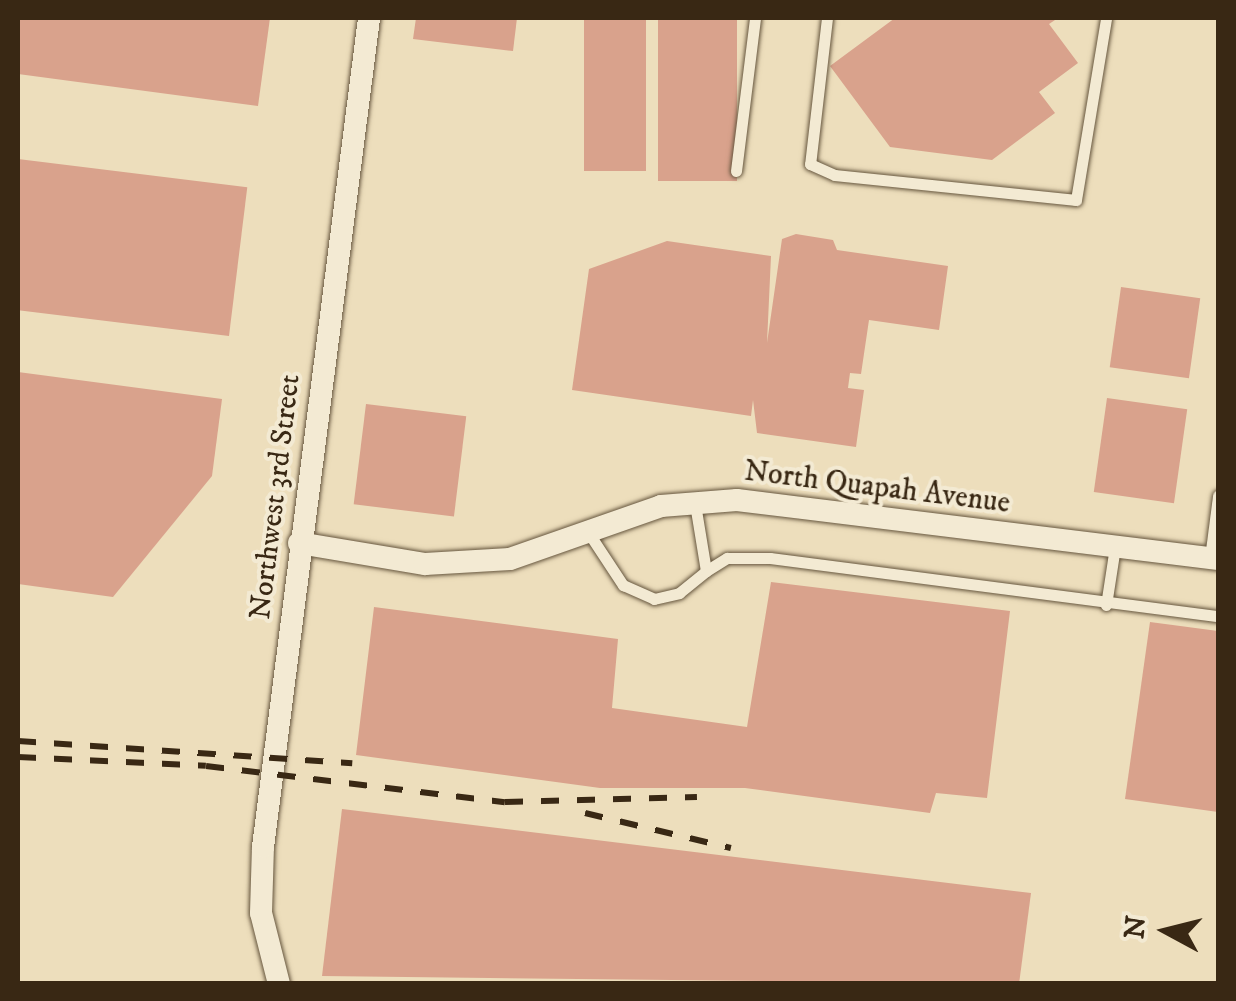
<!DOCTYPE html>
<html>
<head>
<meta charset="utf-8">
<style>
  body { margin:0 }
  #map { position:relative; width:1236px; height:1001px; overflow:hidden; background:#eddebc; font-family:"IM FELL DW Pica",serif }
  div>[style] { position:absolute }
  .building>* { inset:0; background:#d9a28c; transform-origin:0 0 }
  .roads { filter:drop-shadow(0 0 2px #66563e) drop-shadow(0 0 2px #66563e) }
  .lane>* { height:11px; margin:-5.5px; padding:0 5.5px; transform-origin:5.5px; border-radius:5.5px; background:#f3ead3 }
  .street>* { height:22px; margin:-11px; padding:0 11px; transform-origin:11px; border-radius:11px; background:#f3ead3 }
  .rail>* { height:6px; margin-top:-3px; transform-origin:0; background:repeating-linear-gradient(90deg,#392814 0 18px,transparent 0 36px) }
  span { translate:-50% -50%; white-space:nowrap; text-align:center; line-height:1.15; -webkit-text-stroke:8px #f3ead3; paint-order:stroke }
  .street-label { font-size:30px; color:#392814 }
  .frame { position:absolute; inset:0; border:20px solid #392814; pointer-events:none }
  .north { position:absolute; left:1116px; top:881px; width:100px; height:100px; -webkit-text-stroke:8px #f3ead3; paint-order:stroke; rotate:277deg; font-size:28px; font-weight:700; line-height:40px; text-align:center; color:#392814 }
  .north::after { content:''; display:block; margin:auto; width:35px; height:45px; background:#392814; clip-path:polygon(50% 0,100% 100%,50% 72%,0 100%) }
</style>
</head>
<body>
<div id="map">
  <div class="building">
    <i style="clip-path:polygon(18px 18px,270px 18px,258px 106px,18px 74px)"></i>
    <i style="clip-path:polygon(416px 18px,517px 18px,513px 51px,413px 39px)"></i>
    <i style="left:584px;top:18px;width:62px;height:153px"></i>
    <i style="left:658px;top:18px;width:79px;height:163px"></i>
    <i style="clip-path:polygon(895px 18px,1058px 18px,1049px 24px,1078px 63px,1039px 92px,1055px 113px,992px 160px,890px 147px,830px 66px)"></i>
    <i style="left:18px;top:159px;width:231px;height:150px;rotate:7deg"></i>
    <i style="clip-path:polygon(796px 234px,833px 240px,837px 250px,948px 266px,939px 330px,869px 320px,861px 374px,850px 373px,848px 388px,864px 390px,856px 447px,757px 433px,753px 400px,751px 416px,572px 390px,589px 269px,667px 241px,771px 256px,767px 343px,782px 239px)"></i>
    <i style="left:1121px;top:287px;width:80px;height:81px;rotate:8deg"></i>
    <i style="clip-path:polygon(18px 372px,222px 399px,212px 476px,113px 597px,18px 584px)"></i>
    <i style="left:1107px;top:398px;width:81px;height:95px;rotate:8deg"></i>
    <i style="left:366px;top:404px;width:101px;height:101px;rotate:7deg"></i>
    <i style="clip-path:polygon(771px 582px,1010px 611px,987px 798px,936px 793px,930px 813px,745px 788px,600px 788px,356px 755px,374px 607px,618px 639px,612px 708px,747px 727px)"></i>
    <i style="clip-path:polygon(1150px 622px,1218px 631px,1218px 812px,1125px 799px)"></i>
    <i style="clip-path:polygon(342px 809px,1031px 893px,1019px 984px,322px 976px)"></i>
  </div>
  <div class="roads">
    <div class="lane">
      <i style="left:827px;top:18px;width:147px;rotate:96.6deg"></i>
      <i style="left:810px;top:164px;width:27px;rotate:24deg"></i>
      <i style="left:835px;top:175px;width:242px;rotate:5.9deg"></i>
      <i style="left:1076px;top:200px;width:184px;rotate:-80.6deg"></i>
      <i style="left:736px;top:171px;width:154px;rotate:-82.9deg"></i>
      <i style="left:588px;top:532px;width:64px;rotate:56.6deg"></i>
      <i style="left:623px;top:585px;width:34px;rotate:24deg"></i>
      <i style="left:654px;top:599px;width:26px;rotate:-13deg"></i>
      <i style="left:679px;top:593px;width:35px;rotate:-39deg"></i>
      <i style="left:706px;top:571px;width:68px;rotate:-99.3deg"></i>
      <i style="left:1210px;top:558px;width:63px;rotate:-82.6deg"></i>
      <i style="left:706px;top:571px;width:25px;rotate:-32deg"></i>
      <i style="left:727px;top:558px;width:43px"></i>
      <i style="left:770px;top:558px;width:452px;rotate:7.4deg"></i>
      <i style="left:1106px;top:605px;width:59px;rotate:-81.2deg"></i>
    </div>
    <div class="street">
      <i style="left:299px;top:543px;width:128px;rotate:9.5deg"></i>
      <i style="left:425px;top:564px;width:85px;rotate:-3.4deg"></i>
      <i style="left:510px;top:559px;width:160px;rotate:-19.3deg"></i>
      <i style="left:661px;top:506px;width:76px;rotate:-4.5deg"></i>
      <i style="left:737px;top:500px;width:485px;rotate:7deg"></i>
      <i style="left:279px;top:984px;width:73px;rotate:-104.2deg"></i>
      <i style="left:261px;top:913px;width:66px;rotate:-88.3deg"></i>
      <i style="left:263px;top:847px;width:836px;rotate:-82.71deg"></i>
    </div>
  </div>
  <div class="rail">
    <i style="left:18px;top:741px;width:335px;rotate:3.8deg"></i>
    <i style="left:18px;top:757px;width:188px;rotate:2.7deg"></i>
    <i style="left:206px;top:766px;width:301px;rotate:6.9deg"></i>
    <i style="left:505px;top:802px;width:192px;rotate:-1.5deg"></i>
    <i style="left:585px;top:813px;width:150px;rotate:13.5deg"></i>
  </div>
  <div class="street-label">
    <span style="left:877px;top:488px;rotate:7deg">North Quapah Avenue</span>
    <span style="left:276px;top:497px;rotate:-83deg">Northwest 3rd Street</span>
  </div>
  <div class="frame"></div>
  <div class="north">N</div>
</div>
</body>
</html>
